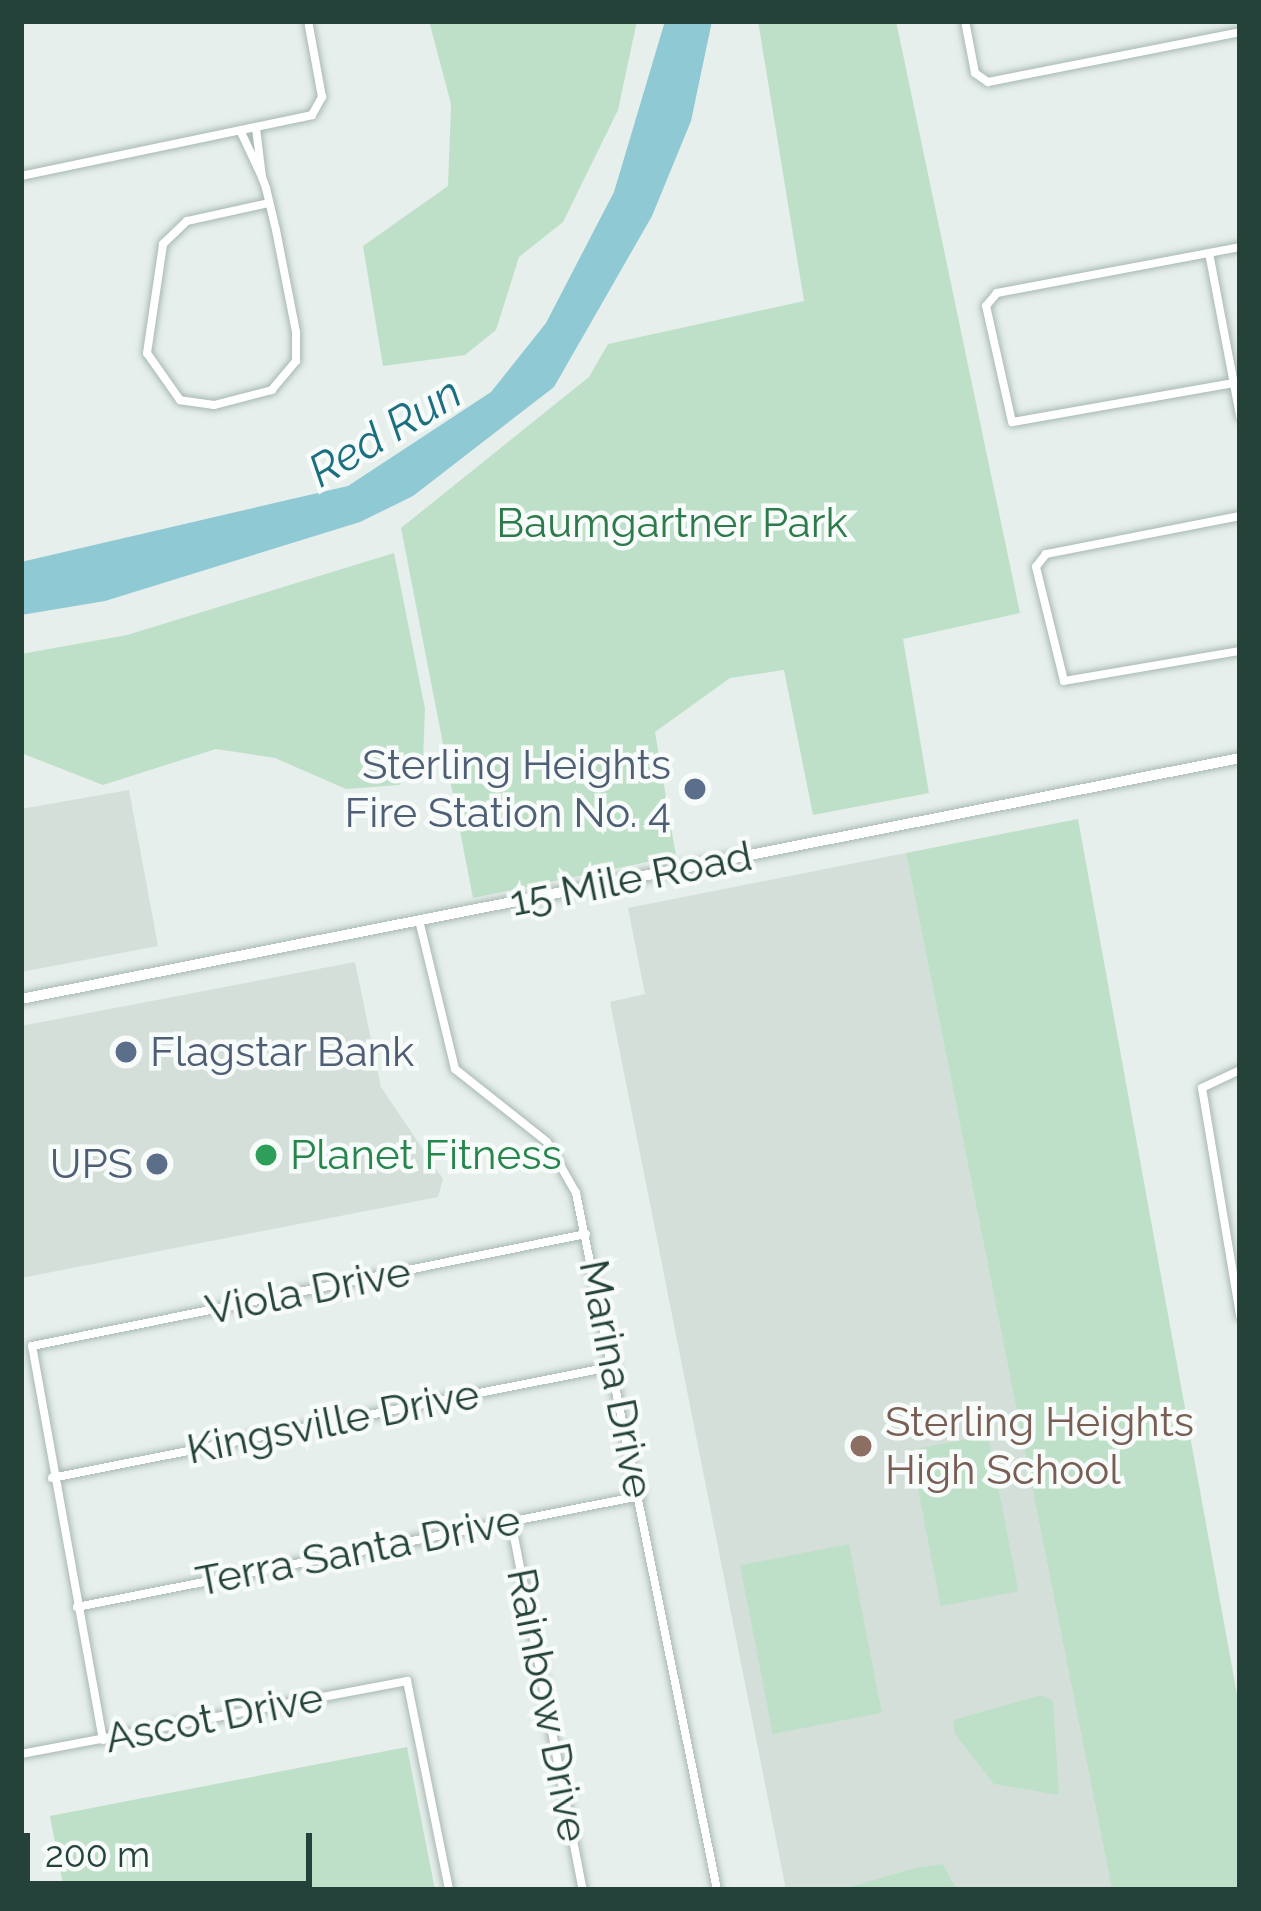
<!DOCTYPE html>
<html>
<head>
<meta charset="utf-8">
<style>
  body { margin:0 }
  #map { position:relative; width:1261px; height:1911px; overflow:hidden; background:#e6efeb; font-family:Raleway,sans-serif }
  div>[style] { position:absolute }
  .built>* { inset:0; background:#d4dfda }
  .green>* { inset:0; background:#bfe0c8; transform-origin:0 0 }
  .water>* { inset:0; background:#8ec9d4 }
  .roads { filter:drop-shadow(0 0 3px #a8b8b2) drop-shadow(0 0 3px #a8b8b2) }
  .street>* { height:8px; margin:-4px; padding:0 4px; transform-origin:4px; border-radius:4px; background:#fff }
  .secondary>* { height:10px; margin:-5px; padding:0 5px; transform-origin:5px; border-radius:5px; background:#fff }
  .dots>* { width:33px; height:33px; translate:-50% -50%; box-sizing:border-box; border:6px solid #f7fbf9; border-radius:50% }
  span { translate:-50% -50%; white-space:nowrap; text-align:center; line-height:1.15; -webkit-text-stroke:9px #f7fbf9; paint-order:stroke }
  .park-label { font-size:42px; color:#2d7a4b }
  .service-label { font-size:42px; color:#4e5e75 }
  .right { translate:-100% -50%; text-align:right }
  .left { translate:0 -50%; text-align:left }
  .street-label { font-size:42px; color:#24423a }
  .leisure-label { font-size:42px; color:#27864d }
  .education-label { font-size:42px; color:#785e54 }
  .water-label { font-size:45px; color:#1c6f80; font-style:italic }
  .frame { position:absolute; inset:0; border:24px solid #24423a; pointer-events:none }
  .scale { position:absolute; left:24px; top:1833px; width:288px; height:54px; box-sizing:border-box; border:6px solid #24423a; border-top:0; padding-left:15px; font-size:36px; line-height:42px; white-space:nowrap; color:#24423a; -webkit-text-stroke:9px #f7fbf9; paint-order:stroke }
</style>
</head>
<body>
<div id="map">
  <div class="built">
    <i style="clip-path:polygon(129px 790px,158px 946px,21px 972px,21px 809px)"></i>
    <i style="clip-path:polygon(906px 853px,1112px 1890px,786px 1890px,610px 1002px,645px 994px,628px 908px)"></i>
    <i style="clip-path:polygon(355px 962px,381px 1087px,443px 1179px,438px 1197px,21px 1278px,21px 1026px)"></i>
  </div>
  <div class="green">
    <i style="clip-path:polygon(429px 21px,637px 21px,618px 110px,563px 222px,519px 257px,496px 330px,465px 355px,383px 366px,363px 246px,448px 186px,451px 104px)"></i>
    <i style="clip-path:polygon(758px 21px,896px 21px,1020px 613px,903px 639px,929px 793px,813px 815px,784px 670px,730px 678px,655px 732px,676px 856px,473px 898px,401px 528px,589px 377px,608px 344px,804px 301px)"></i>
    <i style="clip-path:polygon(394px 553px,425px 709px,423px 760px,399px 785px,346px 789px,275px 758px,216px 749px,103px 785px,21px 753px,21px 654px,127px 635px)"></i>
    <i style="clip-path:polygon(1078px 819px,1240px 1711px,1240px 1890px,1112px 1890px,906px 853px)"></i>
    <i style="left:988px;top:1435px;width:159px;height:79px;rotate:79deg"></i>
    <i style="left:849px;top:1544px;width:172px;height:111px;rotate:79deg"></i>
    <i style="clip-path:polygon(1042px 1695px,1053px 1701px,1059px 1795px,994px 1784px,955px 1734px,953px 1720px)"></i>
    <i style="clip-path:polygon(407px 1747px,435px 1890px,64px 1890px,50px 1816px)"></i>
    <i style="clip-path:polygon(943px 1864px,957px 1890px,840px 1890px,915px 1868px)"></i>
  </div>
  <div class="water">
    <i style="clip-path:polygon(665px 21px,712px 21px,691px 121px,652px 216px,554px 387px,413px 496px,360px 522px,105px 601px,21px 615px,21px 562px,348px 486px,491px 392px,546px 323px,614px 192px)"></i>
  </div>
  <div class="roads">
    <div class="street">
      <i style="left:965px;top:21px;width:53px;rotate:79.1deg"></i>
      <i style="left:975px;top:73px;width:16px;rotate:35deg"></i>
      <i style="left:988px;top:82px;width:257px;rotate:-11.2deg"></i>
      <i style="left:241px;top:132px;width:50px;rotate:65deg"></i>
      <i style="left:262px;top:177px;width:49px;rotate:-97deg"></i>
      <i style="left:21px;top:176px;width:297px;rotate:-11.8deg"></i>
      <i style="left:312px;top:115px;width:21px;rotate:-61deg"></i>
      <i style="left:322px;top:97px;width:77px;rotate:-100.4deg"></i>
      <i style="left:262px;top:177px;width:12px;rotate:70deg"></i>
      <i style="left:266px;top:188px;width:43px;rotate:76.6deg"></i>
      <i style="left:276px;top:230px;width:104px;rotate:78.9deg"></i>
      <i style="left:296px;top:332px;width:29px;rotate:90deg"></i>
      <i style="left:296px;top:361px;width:38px;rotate:130deg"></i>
      <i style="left:272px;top:390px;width:60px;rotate:165.5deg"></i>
      <i style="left:214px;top:405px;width:34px;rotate:-172deg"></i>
      <i style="left:180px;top:400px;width:57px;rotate:-125.1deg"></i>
      <i style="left:147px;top:353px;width:110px;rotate:-81.6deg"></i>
      <i style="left:163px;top:244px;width:33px;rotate:-44deg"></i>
      <i style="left:187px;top:221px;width:84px;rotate:-12.4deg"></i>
      <i style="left:1209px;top:253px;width:166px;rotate:79.2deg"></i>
      <i style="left:1234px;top:383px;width:225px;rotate:170deg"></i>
      <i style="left:1012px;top:422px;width:119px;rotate:-102.6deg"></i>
      <i style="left:986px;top:306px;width:17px;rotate:-50deg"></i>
      <i style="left:997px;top:293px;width:247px;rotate:-10.7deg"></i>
      <i style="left:1240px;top:516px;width:198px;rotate:168.9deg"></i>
      <i style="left:1046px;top:554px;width:16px;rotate:128deg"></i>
      <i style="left:1036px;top:567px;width:117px;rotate:76.2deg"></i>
      <i style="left:1064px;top:681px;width:179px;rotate:-9.7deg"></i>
      <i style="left:419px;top:920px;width:153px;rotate:76.4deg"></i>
      <i style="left:455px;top:1069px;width:117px;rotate:38.4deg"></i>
      <i style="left:547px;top:1142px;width:59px;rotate:60.4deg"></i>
      <i style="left:576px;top:1193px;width:711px;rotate:78.56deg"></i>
      <i style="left:1240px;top:1070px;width:42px;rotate:154.7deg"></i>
      <i style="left:1202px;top:1088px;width:231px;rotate:80.5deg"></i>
      <i style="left:52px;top:1478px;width:574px;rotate:-11.25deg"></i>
      <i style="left:511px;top:1521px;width:376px;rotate:79deg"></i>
      <i style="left:77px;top:1607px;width:574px;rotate:-11.15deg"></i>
      <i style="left:103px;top:1740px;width:400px;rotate:-100.2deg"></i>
      <i style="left:32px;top:1346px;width:565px;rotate:-11.43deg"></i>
      <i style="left:21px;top:1754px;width:393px;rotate:-10.7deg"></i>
      <i style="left:407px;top:1681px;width:213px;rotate:78.6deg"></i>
    </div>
    <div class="secondary">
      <i style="left:21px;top:999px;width:1243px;rotate:-11.18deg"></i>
    </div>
  </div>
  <div class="dots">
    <i style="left:695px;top:789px;background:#5c6f8a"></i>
    <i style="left:126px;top:1052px;background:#5c6f8a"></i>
    <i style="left:266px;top:1155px;background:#2e9e5b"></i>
    <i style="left:157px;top:1164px;background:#5c6f8a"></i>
    <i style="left:861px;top:1446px;background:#8d6e63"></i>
  </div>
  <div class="park-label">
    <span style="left:672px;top:523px">Baumgartner Park</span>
  </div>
  <div class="service-label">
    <span class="right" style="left:671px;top:789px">Sterling Heights<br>Fire Station No. 4</span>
    <span class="left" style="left:150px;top:1052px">Flagstar Bank</span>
    <span class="right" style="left:133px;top:1164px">UPS</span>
  </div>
  <div class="street-label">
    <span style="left:631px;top:879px;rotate:-11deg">15 Mile Road</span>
    <span style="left:308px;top:1291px;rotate:-11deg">Viola Drive</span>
    <span style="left:616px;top:1379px;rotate:79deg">Marina Drive</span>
    <span style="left:333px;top:1422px;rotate:-11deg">Kingsville Drive</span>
    <span style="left:358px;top:1551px;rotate:-11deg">Terra Santa Drive</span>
    <span style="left:547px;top:1705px;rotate:79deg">Rainbow Drive</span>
    <span style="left:214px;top:1718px;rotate:-11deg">Ascot Drive</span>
  </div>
  <div class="leisure-label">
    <span class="left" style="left:290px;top:1155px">Planet Fitness</span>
  </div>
  <div class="education-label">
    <span class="left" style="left:885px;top:1446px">Sterling Heights<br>High School</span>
  </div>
  <div class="water-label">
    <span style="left:385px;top:432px;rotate:-31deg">Red Run</span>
  </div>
  <div class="frame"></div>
  <div class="scale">200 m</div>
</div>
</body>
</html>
